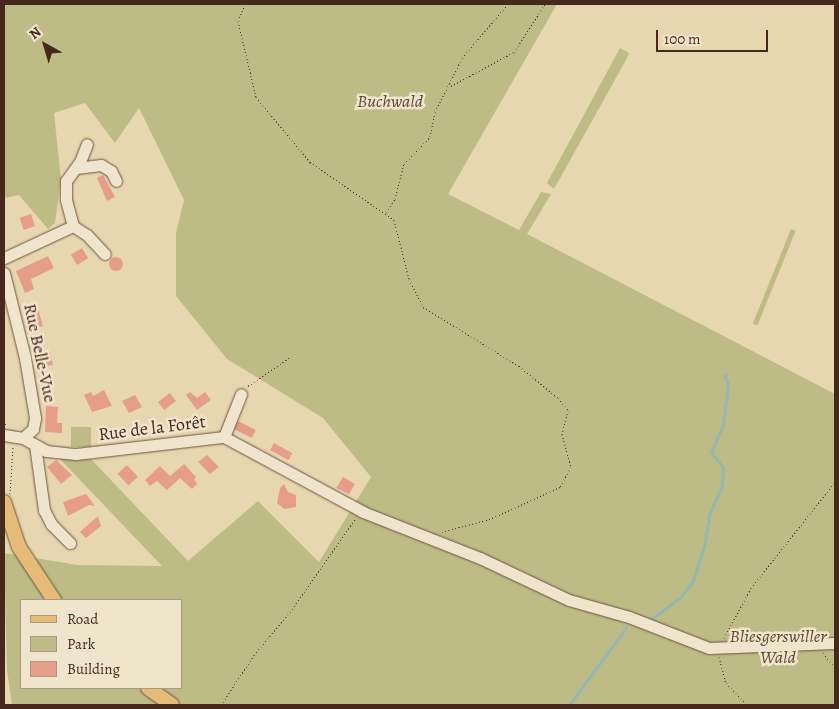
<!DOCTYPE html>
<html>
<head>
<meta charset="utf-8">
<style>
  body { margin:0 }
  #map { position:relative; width:839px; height:709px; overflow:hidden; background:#e7d7b0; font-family:Alegreya,serif }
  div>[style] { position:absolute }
  .green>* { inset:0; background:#bdbc86; transform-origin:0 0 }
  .stream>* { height:2.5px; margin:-1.25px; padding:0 1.25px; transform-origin:1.25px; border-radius:1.25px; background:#97b8b1 }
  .building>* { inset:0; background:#e69e8a; transform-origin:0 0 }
  .round { border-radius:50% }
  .path>* { height:1px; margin-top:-0.5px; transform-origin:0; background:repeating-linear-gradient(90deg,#47281c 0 1px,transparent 0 3.5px) }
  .roads { filter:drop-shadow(0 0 1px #6f5441) drop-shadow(0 0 1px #6f5441) }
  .minor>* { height:11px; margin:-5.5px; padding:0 5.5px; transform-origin:5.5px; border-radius:5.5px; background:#efe5cc }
  .major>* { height:14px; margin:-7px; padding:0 7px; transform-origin:7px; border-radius:7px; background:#e4bc78 }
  span { translate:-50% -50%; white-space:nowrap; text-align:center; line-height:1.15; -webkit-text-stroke:5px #efe5cc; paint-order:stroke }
  .park-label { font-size:18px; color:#5f4631; font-style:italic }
  .street-label { font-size:18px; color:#47281c }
  .frame { position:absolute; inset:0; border:5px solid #47281c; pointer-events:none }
  .legend { position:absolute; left:20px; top:599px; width:162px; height:90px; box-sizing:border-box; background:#efe5cc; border:1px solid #ac9986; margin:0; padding:6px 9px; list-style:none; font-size:15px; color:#47281c }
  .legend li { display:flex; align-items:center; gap:10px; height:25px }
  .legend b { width:25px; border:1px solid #ac9986 }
  .north { position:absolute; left:20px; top:20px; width:50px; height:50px; -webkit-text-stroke:4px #efe5cc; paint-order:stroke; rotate:321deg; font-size:14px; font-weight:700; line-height:20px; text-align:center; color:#47281c }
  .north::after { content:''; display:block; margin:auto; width:18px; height:22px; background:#47281c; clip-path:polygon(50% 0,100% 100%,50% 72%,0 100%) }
  .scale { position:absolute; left:656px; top:30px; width:112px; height:22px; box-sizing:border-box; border:2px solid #47281c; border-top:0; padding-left:6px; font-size:15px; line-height:18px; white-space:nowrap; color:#47281c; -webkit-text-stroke:4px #efe5cc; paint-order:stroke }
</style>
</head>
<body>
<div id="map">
  <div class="green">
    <i style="clip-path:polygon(evenodd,4px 4px,557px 4px,448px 194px,519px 230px,541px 192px,551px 194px,527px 234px,835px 394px,835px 705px,12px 705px,7px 670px,4px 553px,78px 565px,162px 566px,60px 459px,91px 459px,188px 561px,258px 501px,319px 562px,371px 477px,323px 418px,227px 359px,176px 296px,176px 233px,184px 200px,139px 108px,115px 143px,85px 103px,54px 113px,61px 179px,55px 223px,48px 229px,19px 195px,4px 198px,4px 4px,21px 600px,181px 600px,181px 688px,21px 688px,21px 600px)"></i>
    <i style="clip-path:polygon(620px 48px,629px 53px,626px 60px,554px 189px,547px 183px)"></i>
    <i style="left:791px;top:229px;width:5px;height:102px;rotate:22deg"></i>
    <i style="left:91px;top:427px;width:20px;height:20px;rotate:90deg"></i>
  </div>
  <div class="stream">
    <i style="left:649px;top:621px;width:39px;rotate:-37deg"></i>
    <i style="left:680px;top:598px;width:21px;rotate:-53deg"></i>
    <i style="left:693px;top:581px;width:35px;rotate:-72deg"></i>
    <i style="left:704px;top:548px;width:33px;rotate:-81deg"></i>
    <i style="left:709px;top:515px;width:32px;rotate:-66deg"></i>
    <i style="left:722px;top:486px;width:19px;rotate:-87deg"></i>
    <i style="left:723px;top:467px;width:18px;rotate:-131deg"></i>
    <i style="left:711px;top:453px;width:30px;rotate:-67deg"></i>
    <i style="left:723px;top:425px;width:40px;rotate:-82.9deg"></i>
    <i style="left:728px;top:385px;width:10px;rotate:-107deg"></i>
    <i style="left:569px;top:705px;width:96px;rotate:-53.5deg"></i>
  </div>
  <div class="building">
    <i style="clip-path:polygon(103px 175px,115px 197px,107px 201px,97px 178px)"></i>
    <i style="left:31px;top:214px;width:13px;height:12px;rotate:72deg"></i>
    <i style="left:82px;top:248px;width:12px;height:13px;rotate:59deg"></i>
    <i style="clip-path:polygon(48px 256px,54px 268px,31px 279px,34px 289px,25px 293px,16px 271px)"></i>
    <i class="round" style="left:109px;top:257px;width:14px;height:14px"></i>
    <i style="clip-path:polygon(38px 309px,43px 326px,30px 330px,29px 311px)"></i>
    <i style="left:50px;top:352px;width:13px;height:10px;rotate:77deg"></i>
    <i style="clip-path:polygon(104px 390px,112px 406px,92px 412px,84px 395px,91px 392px,93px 396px)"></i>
    <i style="clip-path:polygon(190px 392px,197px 398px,205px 392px,211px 400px,197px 410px,186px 395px)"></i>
    <i style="left:170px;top:393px;width:10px;height:15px;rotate:53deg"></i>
    <i style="clip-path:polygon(135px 395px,142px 407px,129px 413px,122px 401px)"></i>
    <i style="clip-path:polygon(46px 406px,58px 407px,57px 423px,62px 423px,62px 433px,45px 432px)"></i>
    <i style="left:238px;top:421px;width:20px;height:9px;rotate:27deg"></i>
    <i style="left:274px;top:443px;width:21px;height:8px;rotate:29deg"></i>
    <i style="clip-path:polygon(207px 455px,219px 467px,210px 474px,198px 462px)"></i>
    <i style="clip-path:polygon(56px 460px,72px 475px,61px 484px,47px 467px)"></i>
    <i style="clip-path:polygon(184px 464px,196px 477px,194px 479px,197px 484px,192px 489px,180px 478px,167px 490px,157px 481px,150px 486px,145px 480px,160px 466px,170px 476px)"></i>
    <i style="left:127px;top:465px;width:16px;height:13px;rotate:47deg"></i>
    <i style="clip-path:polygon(343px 477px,355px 484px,349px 494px,336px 488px)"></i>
    <i style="clip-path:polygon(284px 484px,288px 492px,296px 495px,296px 507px,284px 509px,277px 503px,280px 488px)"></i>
    <i style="clip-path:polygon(86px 494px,95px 506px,89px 505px,68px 516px,63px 502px)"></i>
    <i style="clip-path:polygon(98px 516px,101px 526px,86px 538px,80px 532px)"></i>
  </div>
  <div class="path">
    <i style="left:245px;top:4px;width:18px;rotate:112deg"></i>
    <i style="left:238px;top:21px;width:78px;rotate:76.7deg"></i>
    <i style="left:256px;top:97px;width:85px;rotate:50.3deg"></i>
    <i style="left:310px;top:162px;width:102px;rotate:34.6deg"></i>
    <i style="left:394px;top:220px;width:61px;rotate:75.7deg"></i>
    <i style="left:409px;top:279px;width:31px;rotate:63deg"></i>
    <i style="left:423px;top:307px;width:113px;rotate:31.6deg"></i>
    <i style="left:519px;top:366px;width:50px;rotate:39.4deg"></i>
    <i style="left:558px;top:398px;width:16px;rotate:50deg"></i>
    <i style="left:568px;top:410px;width:25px;rotate:104deg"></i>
    <i style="left:562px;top:434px;width:34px;rotate:75deg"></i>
    <i style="left:571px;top:467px;width:23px;rotate:119deg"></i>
    <i style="left:560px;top:487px;width:77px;rotate:155.4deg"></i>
    <i style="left:490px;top:519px;width:51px;rotate:165.1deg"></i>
    <i style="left:451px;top:86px;width:72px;rotate:-28.4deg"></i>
    <i style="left:514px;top:52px;width:57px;rotate:-57.1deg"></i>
    <i style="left:386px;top:212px;width:16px;rotate:-55deg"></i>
    <i style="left:395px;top:199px;width:36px;rotate:-76deg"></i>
    <i style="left:404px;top:164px;width:37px;rotate:-46deg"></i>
    <i style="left:430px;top:137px;width:25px;rotate:-79deg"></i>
    <i style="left:435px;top:112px;width:60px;rotate:-63.4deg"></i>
    <i style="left:462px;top:58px;width:71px;rotate:-49.6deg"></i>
    <i style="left:248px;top:386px;width:51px;rotate:-34.6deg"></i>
    <i style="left:4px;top:420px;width:6px;rotate:72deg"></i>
    <i style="left:10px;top:494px;width:48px;rotate:-86.4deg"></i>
    <i style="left:724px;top:638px;width:57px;rotate:-61.6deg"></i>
    <i style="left:751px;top:588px;width:135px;rotate:-51.6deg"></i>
    <i style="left:823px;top:653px;width:19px;rotate:51deg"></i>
    <i style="left:719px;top:657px;width:27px;rotate:75deg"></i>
    <i style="left:726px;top:683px;width:30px;rotate:46deg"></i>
    <i style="left:221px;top:705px;width:60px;rotate:-56.6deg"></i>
    <i style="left:254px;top:655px;width:56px;rotate:-50.1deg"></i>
    <i style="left:290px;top:612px;width:113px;rotate:-55deg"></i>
  </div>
  <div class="roads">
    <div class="minor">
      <i style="left:76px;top:168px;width:25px;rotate:-7deg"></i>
      <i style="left:101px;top:165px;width:12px;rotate:31deg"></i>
      <i style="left:111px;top:171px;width:11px;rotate:63deg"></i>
      <i style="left:73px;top:226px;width:28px;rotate:-105deg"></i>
      <i style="left:66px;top:199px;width:18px;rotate:-90deg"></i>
      <i style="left:66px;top:181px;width:24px;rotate:-54deg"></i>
      <i style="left:80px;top:162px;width:19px;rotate:-69deg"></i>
      <i style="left:4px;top:258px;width:76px;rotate:-24.9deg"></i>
      <i style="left:73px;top:226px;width:17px;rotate:33deg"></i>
      <i style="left:87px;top:235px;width:26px;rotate:47deg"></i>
      <i style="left:4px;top:273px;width:88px;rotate:76.1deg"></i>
      <i style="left:25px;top:358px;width:61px;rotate:80.5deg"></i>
      <i style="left:35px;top:418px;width:11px;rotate:100deg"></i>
      <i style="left:33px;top:429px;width:13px;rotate:138deg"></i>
      <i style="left:4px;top:435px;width:19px;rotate:9deg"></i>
      <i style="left:23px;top:438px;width:26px;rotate:29deg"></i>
      <i style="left:46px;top:451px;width:30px;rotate:6deg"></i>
      <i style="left:76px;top:454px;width:149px;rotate:-6.6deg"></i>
      <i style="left:224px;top:437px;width:158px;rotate:28.3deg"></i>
      <i style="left:363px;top:512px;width:126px;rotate:21.5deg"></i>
      <i style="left:480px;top:558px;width:98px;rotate:25.3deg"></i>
      <i style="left:569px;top:600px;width:62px;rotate:15.8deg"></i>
      <i style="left:629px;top:617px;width:86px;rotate:21.2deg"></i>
      <i style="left:709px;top:648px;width:126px;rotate:-2.3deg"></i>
      <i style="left:224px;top:437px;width:46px;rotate:-68.4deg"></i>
      <i style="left:35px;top:445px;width:66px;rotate:82.1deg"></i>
      <i style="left:44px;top:510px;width:16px;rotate:63deg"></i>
      <i style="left:51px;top:524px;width:27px;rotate:45deg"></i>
    </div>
    <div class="major">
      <i style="left:4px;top:502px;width:47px;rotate:71.6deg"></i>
      <i style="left:19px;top:547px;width:64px;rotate:56.6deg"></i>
      <i style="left:148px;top:688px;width:29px;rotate:35deg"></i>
    </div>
  </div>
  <div class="park-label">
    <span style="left:390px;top:101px">Buchwald</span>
    <span style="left:778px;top:647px">Bliesgerswiller<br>Wald</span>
  </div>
  <div class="street-label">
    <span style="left:40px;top:353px;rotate:78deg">Rue Belle-Vue</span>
    <span style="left:152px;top:428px;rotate:-7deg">Rue de la Forêt</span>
  </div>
  <div class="frame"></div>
  <ul class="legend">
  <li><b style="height:6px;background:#e4bc78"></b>Road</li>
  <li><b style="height:14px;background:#bdbc86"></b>Park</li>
  <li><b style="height:14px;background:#e69e8a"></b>Building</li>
  </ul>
  <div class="north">N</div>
  <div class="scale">100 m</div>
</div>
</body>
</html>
